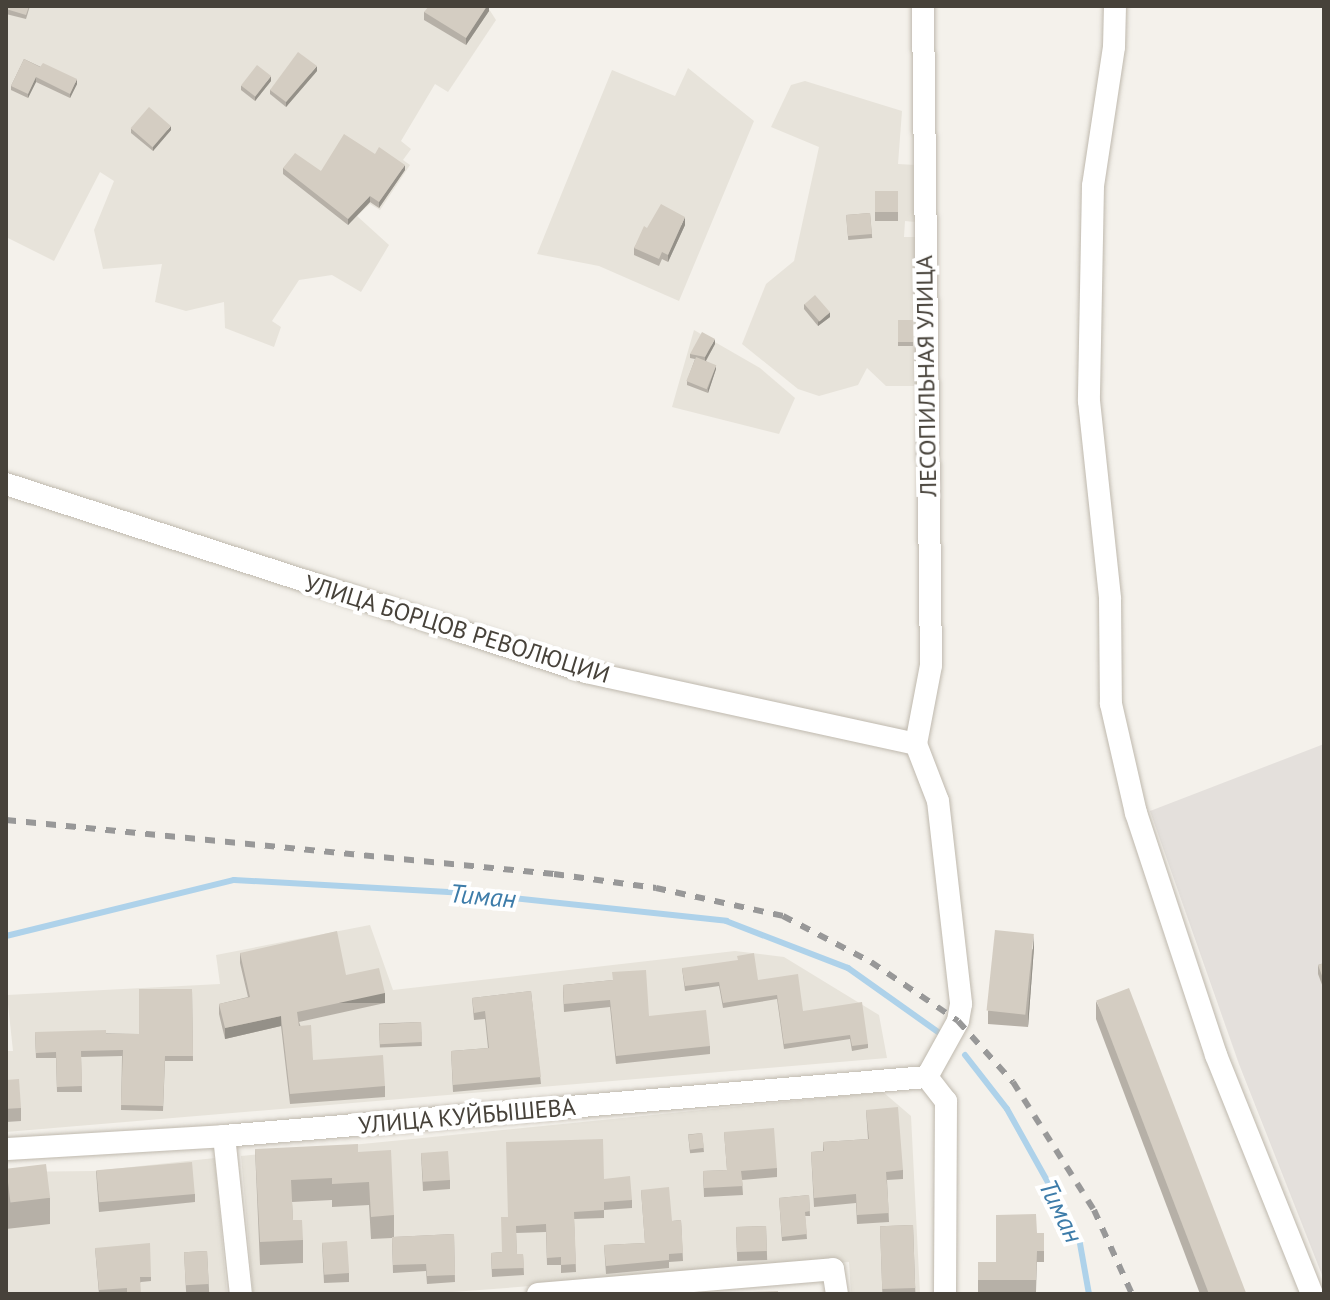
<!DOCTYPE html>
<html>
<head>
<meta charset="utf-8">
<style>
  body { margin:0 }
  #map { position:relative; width:1330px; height:1300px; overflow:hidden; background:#f4f1eb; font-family:"PT Sans",sans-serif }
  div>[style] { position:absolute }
  .residential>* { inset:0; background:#e7e3da }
  .industrial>* { inset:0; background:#e4e0dc }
  .stream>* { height:6px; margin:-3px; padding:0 3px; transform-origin:3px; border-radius:3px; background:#aed2ea }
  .roads { filter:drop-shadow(0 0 2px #bfb9ae) drop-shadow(0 0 2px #bfb9ae) }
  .minor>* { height:22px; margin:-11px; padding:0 11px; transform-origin:11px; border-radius:11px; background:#fff }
  .rail>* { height:6px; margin-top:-3px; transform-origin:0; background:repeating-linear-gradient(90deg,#989898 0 10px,transparent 0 20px) }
  .wall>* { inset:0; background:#b6b0a7; transform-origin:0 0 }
  .shaded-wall>* { inset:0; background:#949088; transform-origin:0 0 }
  .building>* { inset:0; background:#d4cdc2; transform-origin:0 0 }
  span { translate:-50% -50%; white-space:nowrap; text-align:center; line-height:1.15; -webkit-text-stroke:8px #fff; paint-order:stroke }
  .street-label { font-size:24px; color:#47423a }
  .water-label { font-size:26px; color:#3d7ca9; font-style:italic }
  .frame { position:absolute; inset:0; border:8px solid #47423a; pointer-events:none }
</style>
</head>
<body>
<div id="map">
  <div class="residential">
    <i style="clip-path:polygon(6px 6px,487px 6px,496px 20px,448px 92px,435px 84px,401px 141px,411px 149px,403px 160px,410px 165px,380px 210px,370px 204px,357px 216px,389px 245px,361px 292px,332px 275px,299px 280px,272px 321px,281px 327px,274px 347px,225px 328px,224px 302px,186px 311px,155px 302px,162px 264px,103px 269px,94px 230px,114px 181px,100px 172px,54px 261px,6px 237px)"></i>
    <i style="clip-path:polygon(688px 68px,754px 121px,679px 301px,599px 266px,537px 254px,612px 70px,675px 96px)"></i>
    <i style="clip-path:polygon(805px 81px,902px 111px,898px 164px,916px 165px,915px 222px,905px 221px,904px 237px,917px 237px,918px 386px,886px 386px,867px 368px,858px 385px,819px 396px,798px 389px,742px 344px,766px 284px,794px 261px,819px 147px,771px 127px,791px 85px)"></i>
    <i style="clip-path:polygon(694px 330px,760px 368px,795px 398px,779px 434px,672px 407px)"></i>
    <i style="clip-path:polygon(370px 925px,393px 990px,735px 951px,784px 957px,879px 1015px,887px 1058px,6px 1132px,6px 1051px,13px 1051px,7px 995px,220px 984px,216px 955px)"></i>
    <i style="clip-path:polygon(883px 1092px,911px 1116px,920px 1294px,851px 1294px,849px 1262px,426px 1294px,253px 1294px,241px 1156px)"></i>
    <i style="clip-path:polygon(215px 1158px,227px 1294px,6px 1294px,6px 1172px,94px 1171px)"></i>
  </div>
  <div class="industrial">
    <i style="clip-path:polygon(1324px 744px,1324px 1280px,1239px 1064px,1150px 811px)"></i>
  </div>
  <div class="stream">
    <i style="left:6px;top:936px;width:235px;rotate:-13.8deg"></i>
    <i style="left:234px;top:880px;width:232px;rotate:3.2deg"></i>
    <i style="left:466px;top:893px;width:262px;rotate:6.1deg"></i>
    <i style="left:726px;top:921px;width:131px;rotate:21.1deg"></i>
    <i style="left:848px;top:968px;width:110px;rotate:35.4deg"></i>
    <i style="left:965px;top:1055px;width:68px;rotate:52.1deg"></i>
    <i style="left:1007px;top:1109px;width:148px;rotate:60.8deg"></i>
    <i style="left:1079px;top:1238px;width:57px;rotate:79.9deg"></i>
  </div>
  <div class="roads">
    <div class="minor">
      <i style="left:1115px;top:6px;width:41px;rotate:91.4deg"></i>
      <i style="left:1114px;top:47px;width:141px;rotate:98.6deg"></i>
      <i style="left:1093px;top:186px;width:215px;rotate:91.1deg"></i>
      <i style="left:1089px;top:401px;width:199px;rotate:83.9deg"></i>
      <i style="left:1110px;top:599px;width:105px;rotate:89.5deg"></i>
      <i style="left:1111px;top:704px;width:112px;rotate:77.1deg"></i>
      <i style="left:1136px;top:813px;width:255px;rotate:71.7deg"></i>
      <i style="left:1216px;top:1055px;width:258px;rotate:68.1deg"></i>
      <i style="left:6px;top:484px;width:610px;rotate:17.96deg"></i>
      <i style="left:586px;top:672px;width:338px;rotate:12.3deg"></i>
      <i style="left:916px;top:744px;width:80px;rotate:-79.2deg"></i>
      <i style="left:931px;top:665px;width:659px;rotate:-90.7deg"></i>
      <i style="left:916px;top:744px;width:61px;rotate:68.9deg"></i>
      <i style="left:938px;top:801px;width:204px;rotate:83.5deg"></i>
      <i style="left:961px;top:1004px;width:17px;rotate:100deg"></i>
      <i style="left:958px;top:1021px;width:64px;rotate:119deg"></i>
      <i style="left:927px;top:1077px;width:31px;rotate:52deg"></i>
      <i style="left:946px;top:1101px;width:193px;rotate:90.3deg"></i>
      <i style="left:224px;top:1136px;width:159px;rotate:83.9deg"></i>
      <i style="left:6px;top:1149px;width:218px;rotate:-3.4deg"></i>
      <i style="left:224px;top:1136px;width:705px;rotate:-4.8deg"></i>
      <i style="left:538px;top:1294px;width:296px;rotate:-4.8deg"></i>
      <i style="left:833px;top:1269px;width:25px;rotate:81deg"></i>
    </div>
  </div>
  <div class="rail">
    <i style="left:6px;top:820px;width:551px;rotate:5.63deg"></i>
    <i style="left:554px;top:874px;width:103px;rotate:7.8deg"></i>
    <i style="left:656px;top:888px;width:130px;rotate:12.4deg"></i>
    <i style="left:783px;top:916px;width:99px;rotate:27.6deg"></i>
    <i style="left:871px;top:962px;width:105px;rotate:34.1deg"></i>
    <i style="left:958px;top:1021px;width:82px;rotate:48deg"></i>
    <i style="left:1013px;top:1082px;width:151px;rotate:57.7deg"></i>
    <i style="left:1094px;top:1210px;width:92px;rotate:65.7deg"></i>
  </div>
  <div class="wall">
    <i style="clip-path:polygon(6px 6px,30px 6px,26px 19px,6px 14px)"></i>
    <i style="clip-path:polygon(489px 6px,489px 11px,466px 45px,424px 20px,424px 12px)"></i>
    <i style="clip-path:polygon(24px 59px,77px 84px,70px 98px,36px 82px,28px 98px,11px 90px,11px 86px)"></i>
    <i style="clip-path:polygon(317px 71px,286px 107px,270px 94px,270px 90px)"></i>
    <i style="clip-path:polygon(271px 81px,255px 101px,241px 90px,241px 86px)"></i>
    <i style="clip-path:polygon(131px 129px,171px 130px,153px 151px,131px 133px)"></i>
    <i style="clip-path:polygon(375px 154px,405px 170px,379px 208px,370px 202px,348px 225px,283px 174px,283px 168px,321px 171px)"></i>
    <i style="left:875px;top:191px;width:23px;height:30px"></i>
    <i style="left:870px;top:213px;width:25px;height:24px;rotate:85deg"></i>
    <i style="clip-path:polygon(685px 225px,668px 262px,662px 259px,659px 266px,634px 255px,634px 248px,647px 228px)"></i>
    <i style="clip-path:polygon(804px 304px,830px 317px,818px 326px,804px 309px)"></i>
    <i style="left:898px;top:320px;width:15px;height:26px"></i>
    <i style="clip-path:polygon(715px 344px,706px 361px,716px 369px,708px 393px,687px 385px,687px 381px,695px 359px,690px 358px,690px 354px)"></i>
    <i style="clip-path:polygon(1034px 947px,1028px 1027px,988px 1024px,988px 1011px)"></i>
    <i style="clip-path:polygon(240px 953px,346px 975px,385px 1003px,299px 1022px,313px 1060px,385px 1086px,385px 1097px,290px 1104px,281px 1026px,225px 1039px,219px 1014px,219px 1004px,248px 997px,240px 963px)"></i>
    <i style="clip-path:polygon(1324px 963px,1324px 990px,1318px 974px,1318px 965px)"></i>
    <i style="clip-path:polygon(682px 968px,758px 980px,803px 1011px,868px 1044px,868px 1048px,852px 1051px,850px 1039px,784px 1049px,777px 999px,723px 1008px,719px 986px,685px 991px)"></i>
    <i style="clip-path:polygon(613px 980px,649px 1016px,710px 1046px,710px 1054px,616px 1064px,610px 1007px,564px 1012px,563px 992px,563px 985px)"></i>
    <i style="clip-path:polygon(192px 989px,193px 1061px,165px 1061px,163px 1111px,121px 1110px,122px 1056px,81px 1057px,82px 1092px,57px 1092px,56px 1058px,36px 1058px,35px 1032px,139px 1034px)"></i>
    <i style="clip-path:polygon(531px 991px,541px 1084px,453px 1092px,451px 1051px,488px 1048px,485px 1019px,474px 1020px,472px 998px)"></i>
    <i style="clip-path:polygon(1096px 1001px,1244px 1294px,1200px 1294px,1096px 1019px)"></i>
    <i style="left:421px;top:1022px;width:24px;height:42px;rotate:88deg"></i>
    <i style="clip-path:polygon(6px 1080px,21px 1108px,21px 1121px,6px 1122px)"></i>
    <i style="clip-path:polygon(866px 1110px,903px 1170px,903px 1179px,887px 1180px,889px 1222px,857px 1224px,856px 1203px,814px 1207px,811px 1152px,823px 1151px,823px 1142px,868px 1139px)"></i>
    <i style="clip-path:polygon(724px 1132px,777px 1168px,777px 1177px,742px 1180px,743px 1195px,704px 1197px,703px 1171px,727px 1170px)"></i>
    <i style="left:702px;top:1133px;width:19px;height:14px;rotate:84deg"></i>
    <i style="clip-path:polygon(255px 1149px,358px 1152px,394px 1215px,394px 1237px,454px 1234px,455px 1282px,427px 1284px,426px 1271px,393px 1273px,392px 1238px,371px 1239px,369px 1205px,332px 1207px,332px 1200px,292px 1202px,293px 1220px,303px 1240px,303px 1263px,260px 1265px)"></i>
    <i style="clip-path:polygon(421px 1153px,450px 1180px,450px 1189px,423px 1191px)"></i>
    <i style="clip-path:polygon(6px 1169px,50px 1198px,50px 1224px,6px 1229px)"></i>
    <i style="clip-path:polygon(96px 1171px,195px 1194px,195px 1202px,99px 1212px)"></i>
    <i style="clip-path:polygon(604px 1179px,632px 1200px,632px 1208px,604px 1210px,604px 1218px,574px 1219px,576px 1272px,561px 1273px,561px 1265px,547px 1265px,546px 1232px,516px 1233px,517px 1254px,523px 1254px,524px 1275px,492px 1277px,491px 1253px,502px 1252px,508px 1217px)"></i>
    <i style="clip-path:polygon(641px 1190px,672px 1221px,681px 1220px,683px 1261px,669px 1262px,669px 1268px,606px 1274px,604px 1245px,645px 1243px)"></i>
    <i style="clip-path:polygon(809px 1195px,810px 1216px,805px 1216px,807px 1239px,782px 1241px,779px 1198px)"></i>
    <i style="left:913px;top:1225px;width:69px;height:33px;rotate:88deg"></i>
    <i style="left:766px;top:1226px;width:34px;height:30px;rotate:88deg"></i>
    <i style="clip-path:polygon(1037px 1233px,1044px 1233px,1044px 1262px,1037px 1262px,1036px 1292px,978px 1292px,978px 1262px,996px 1262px)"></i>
    <i style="clip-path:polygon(322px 1243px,349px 1273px,349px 1282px,324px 1283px)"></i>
    <i style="clip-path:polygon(95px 1248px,151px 1277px,151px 1281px,141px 1282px,127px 1292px,99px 1294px)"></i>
    <i style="left:207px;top:1251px;width:42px;height:23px;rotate:87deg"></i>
  </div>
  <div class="shaded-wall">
    <i style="clip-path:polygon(487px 6px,489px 6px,489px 11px,466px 45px,466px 38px)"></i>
    <i style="clip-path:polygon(317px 66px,317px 71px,286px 107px,286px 102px)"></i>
    <i style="clip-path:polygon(271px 76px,271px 81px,255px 101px,255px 97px)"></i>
    <i style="clip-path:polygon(36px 77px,36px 82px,28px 98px,28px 94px)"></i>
    <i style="clip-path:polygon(77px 79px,77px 84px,70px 98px,70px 94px)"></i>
    <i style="clip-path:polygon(171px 126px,171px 130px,153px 151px,153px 147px)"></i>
    <i style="clip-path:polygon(405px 165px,405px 170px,379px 208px,379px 202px)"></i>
    <i style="clip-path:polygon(370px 196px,370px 202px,348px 225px,348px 219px)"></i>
    <i style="clip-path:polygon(685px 217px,685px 225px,668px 262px,668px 255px)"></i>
    <i style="clip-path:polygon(830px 312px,830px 317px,818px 326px,818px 322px)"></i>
    <i style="clip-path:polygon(715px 339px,715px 344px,705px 362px,705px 357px)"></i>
    <i style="clip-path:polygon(716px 365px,716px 369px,708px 393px,708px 389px)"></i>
    <i style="clip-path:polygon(1034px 934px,1034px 947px,1028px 1027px,1028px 1014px)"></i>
    <i style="left:385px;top:993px;width:10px;height:90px;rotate:90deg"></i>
    <i style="clip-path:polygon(281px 1016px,281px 1026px,225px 1039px,225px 1028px)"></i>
  </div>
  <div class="building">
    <i style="clip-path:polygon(6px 6px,29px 6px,26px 15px,6px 9px)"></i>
    <i style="clip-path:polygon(429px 6px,487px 6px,466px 38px,424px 12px)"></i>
    <i style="clip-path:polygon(298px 52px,317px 66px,286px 102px,270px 90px)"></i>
    <i style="clip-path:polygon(24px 59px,40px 67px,43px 63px,77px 79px,70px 94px,36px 77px,28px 94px,11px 86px)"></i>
    <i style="left:257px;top:65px;width:18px;height:26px;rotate:38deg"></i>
    <i style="left:149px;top:107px;width:29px;height:28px;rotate:41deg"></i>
    <i style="clip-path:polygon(344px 134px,375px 154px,379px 147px,405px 165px,379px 202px,370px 196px,348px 219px,283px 168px,295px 153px,321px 171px)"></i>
    <i style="left:875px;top:191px;width:23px;height:21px"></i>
    <i style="clip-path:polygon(661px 204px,685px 217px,668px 255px,662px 252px,659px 259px,634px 248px,644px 226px,647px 228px)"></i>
    <i style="left:870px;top:213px;width:21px;height:24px;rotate:85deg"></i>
    <i style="left:815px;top:295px;width:23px;height:14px;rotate:49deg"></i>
    <i style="left:898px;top:320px;width:15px;height:22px"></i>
    <i style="clip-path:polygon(702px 332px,715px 339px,705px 357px,690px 354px)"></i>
    <i style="left:696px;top:357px;width:22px;height:26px;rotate:22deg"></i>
    <i style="left:995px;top:930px;width:39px;height:81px;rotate:6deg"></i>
    <i style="clip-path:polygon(337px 931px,346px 975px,379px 968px,385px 993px,297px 1012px,299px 1026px,311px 1025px,313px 1060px,383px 1055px,385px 1086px,290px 1094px,281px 1016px,225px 1028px,219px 1004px,250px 997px,240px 953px)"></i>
    <i style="clip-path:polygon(754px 953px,758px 980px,798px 974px,803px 1011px,862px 1002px,868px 1044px,852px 1046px,850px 1035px,784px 1044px,777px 995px,723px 1003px,719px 982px,685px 986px,682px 968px,738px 960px,737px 956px)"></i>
    <i style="clip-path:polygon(1324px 963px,1324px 981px,1318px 965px)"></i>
    <i style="clip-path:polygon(646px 970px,649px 1016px,706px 1010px,710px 1046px,616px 1056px,610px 1000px,564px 1004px,563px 985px,613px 980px,612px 972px)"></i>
    <i style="left:1129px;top:988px;width:327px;height:35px;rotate:69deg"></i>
    <i style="clip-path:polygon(139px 989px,192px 989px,193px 1056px,165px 1056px,163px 1106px,121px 1105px,123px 1050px,81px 1051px,82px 1086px,57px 1087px,56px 1052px,36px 1053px,35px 1032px,106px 1030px,106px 1034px,139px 1034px)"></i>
    <i style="clip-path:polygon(531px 991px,541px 1077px,453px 1085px,451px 1051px,489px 1048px,485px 1011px,474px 1013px,472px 998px)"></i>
    <i style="left:421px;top:1022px;width:20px;height:42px;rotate:87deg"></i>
    <i style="left:19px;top:1079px;width:29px;height:13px;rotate:86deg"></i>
    <i style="clip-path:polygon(898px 1107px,903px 1170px,886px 1172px,889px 1213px,857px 1215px,856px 1194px,814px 1198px,811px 1152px,824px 1151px,823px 1142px,869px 1139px,866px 1110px)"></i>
    <i style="clip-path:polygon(774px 1128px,777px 1168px,741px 1171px,743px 1186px,704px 1188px,703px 1171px,727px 1170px,724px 1132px)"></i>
    <i style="left:702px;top:1133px;width:15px;height:14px;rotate:82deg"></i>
    <i style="clip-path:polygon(603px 1139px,604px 1179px,630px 1176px,632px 1200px,604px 1202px,604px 1210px,574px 1212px,576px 1264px,561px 1265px,561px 1257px,547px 1258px,546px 1224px,516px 1226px,517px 1254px,523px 1254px,524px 1268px,492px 1269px,491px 1253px,502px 1252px,501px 1217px,508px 1217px,506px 1142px)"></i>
    <i style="clip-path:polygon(358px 1144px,358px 1152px,391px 1150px,394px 1215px,371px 1217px,369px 1182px,332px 1184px,332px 1178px,291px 1180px,293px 1220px,302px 1220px,303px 1240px,260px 1242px,255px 1149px)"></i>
    <i style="left:448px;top:1151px;width:29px;height:27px;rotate:86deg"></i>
    <i style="left:192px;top:1162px;width:32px;height:96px;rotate:85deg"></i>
    <i style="left:46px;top:1164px;width:34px;height:40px;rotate:83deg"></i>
    <i style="clip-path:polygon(669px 1187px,672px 1221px,681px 1220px,683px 1253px,669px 1254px,669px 1260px,606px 1266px,604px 1245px,645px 1243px,641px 1190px)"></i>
    <i style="clip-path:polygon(809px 1195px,810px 1211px,805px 1212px,807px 1234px,782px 1237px,779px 1198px)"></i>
    <i style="clip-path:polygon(1036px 1214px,1037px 1233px,1044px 1233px,1044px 1251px,1037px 1251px,1036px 1280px,978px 1280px,978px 1262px,996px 1262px,996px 1215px)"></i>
    <i style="left:913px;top:1225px;width:63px;height:33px;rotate:88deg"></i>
    <i style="left:766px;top:1226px;width:25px;height:30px;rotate:88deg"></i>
    <i style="clip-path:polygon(454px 1234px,455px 1275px,427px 1276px,426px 1264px,393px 1265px,392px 1237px)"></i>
    <i style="left:347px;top:1241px;width:32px;height:25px;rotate:86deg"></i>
    <i style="clip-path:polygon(150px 1243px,151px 1277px,140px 1277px,141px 1294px,127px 1294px,127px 1288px,99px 1290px,95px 1248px)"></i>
    <i style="left:207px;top:1251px;width:33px;height:23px;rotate:87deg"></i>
    <i style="clip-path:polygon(778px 1291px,778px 1294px,725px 1294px,724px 1293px)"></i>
  </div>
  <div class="street-label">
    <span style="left:926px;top:376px;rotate:-91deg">ЛЕСОПИЛЬНАЯ УЛИЦА</span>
    <span style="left:457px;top:629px;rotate:17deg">УЛИЦА БОРЦОВ РЕВОЛЮЦИИ</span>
    <span style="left:467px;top:1116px;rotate:-5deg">УЛИЦА КУЙБЫШЕВА</span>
  </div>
  <div class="water-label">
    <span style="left:483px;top:896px;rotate:5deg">Тиман</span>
    <span style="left:1061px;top:1211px;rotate:64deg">Тиман</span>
  </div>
  <div class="frame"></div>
</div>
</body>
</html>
